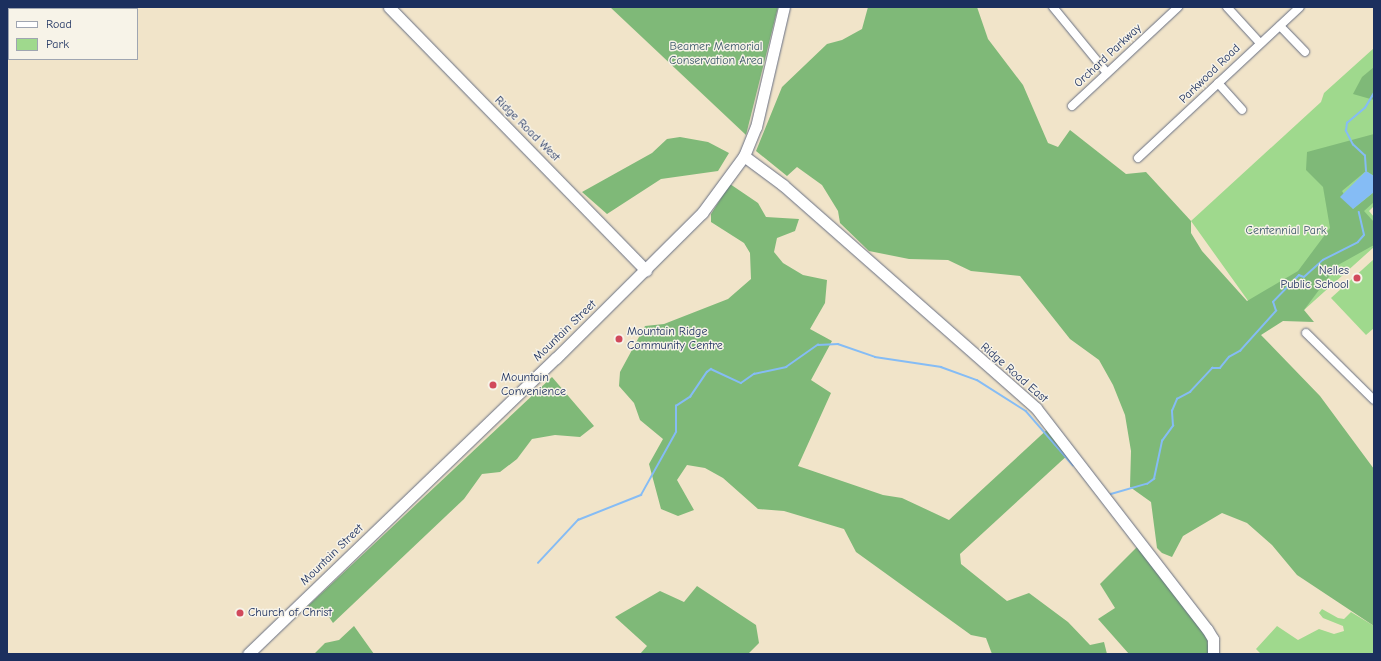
<!DOCTYPE html>
<html>
<head>
<meta charset="utf-8">
<style>
  body { margin:0 }
  #map { position:relative; width:1381px; height:661px; overflow:hidden; background:#f1e4c9; font-family:"Comic Neue",sans-serif }
  div>[style] { position:absolute }
  .green>* { inset:0; background:#9fd98d }
  .forest>* { inset:0; background:#7fb978 }
  .water>* { inset:0; background:#85bcf5 }
  .stream>* { height:1.5px; margin:-0.75px; padding:0 0.75px; transform-origin:0.75px; border-radius:0.75px; background:#85bcf5 }
  .roads { filter:drop-shadow(0 0 1px #666e83) drop-shadow(0 0 1px #666e83) }
  .minor>* { height:8px; margin:-4px; padding:0 4px; transform-origin:4px; border-radius:4px; background:#fff }
  .major>* { height:11px; margin:-5.5px; padding:0 5.5px; transform-origin:5.5px; border-radius:5.5px; background:#fff }
  .dots>* { width:11px; height:11px; translate:-50% -50%; box-sizing:border-box; border:2px solid #f7f3e8; border-radius:50% }
  span { translate:-50% -50%; white-space:nowrap; text-align:center; line-height:1.15; -webkit-text-stroke:3px #f7f3e8; paint-order:stroke }
  .park-label { font-size:12px; color:#3c5a6a }
  .street-label { font-size:12px; color:#1b2f5e }
  .poi-label { font-size:12px; color:#1b2f5e }
  .right { translate:-100% -50%; text-align:right }
  .left { translate:0 -50%; text-align:left }
  .frame { position:absolute; inset:0; border:8px solid #1b2f5e; pointer-events:none }
  .legend { position:absolute; left:8px; top:8px; width:130px; height:52px; box-sizing:border-box; background:#f7f3e8; border:1px solid #9fa5b1; margin:0; padding:5px 7px; list-style:none; font-size:12px; color:#1b2f5e }
  .legend li { display:flex; align-items:center; gap:8px; height:20px }
  .legend b { width:20px; border:1px solid #9fa5b1 }
</style>
</head>
<body>
<div id="map">
  <div class="green">
    <i style="clip-path:polygon(1374px 48px,1374px 206px,1369px 211px,1374px 217px,1374px 247px,1304px 310px,1259px 316px,1191px 221px,1321px 102px,1324px 93px)"></i>
    <i style="clip-path:polygon(1374px 259px,1374px 328px,1366px 335px,1331px 298px)"></i>
    <i style="clip-path:polygon(1322px 609px,1338px 618px,1344px 619px,1351px 612px,1374px 626px,1374px 654px,1261px 654px,1256px 649px,1277px 626px,1298px 640px,1319px 629px,1334px 634px,1344px 631px,1343px 626px,1323px 618px,1319px 613px)"></i>
  </div>
  <div class="forest">
    <i style="clip-path:polygon(610px 7px,778px 7px,746px 135px)"></i>
    <i style="clip-path:polygon(868px 7px,977px 7px,988px 39px,1023px 85px,1048px 143px,1058px 147px,1070px 130px,1126px 174px,1146px 172px,1191px 221px,1191px 233px,1202px 251px,1247px 301px,1298px 271px,1330px 228px,1323px 187px,1306px 170px,1307px 152px,1374px 134px,1374px 176px,1366px 171px,1342px 191px,1353px 209px,1374px 192px,1374px 202px,1364px 211px,1374px 222px,1374px 245px,1338px 265px,1322px 286px,1304px 310px,1314px 322px,1283px 321px,1261px 335px,1320px 396px,1374px 469px,1374px 626px,1297px 575px,1272px 545px,1247px 523px,1222px 513px,1183px 536px,1172px 557px,1162px 553px,1157px 548px,1151px 502px,1130px 487px,1131px 451px,1125px 415px,1113px 385px,1099px 360px,1070px 339px,1020px 276px,971px 271px,948px 260px,909px 259px,869px 251px,840px 223px,838px 211px,822px 185px,797px 167px,787px 176px,756px 151px,782px 87px,827px 44px,842px 40px,862px 29px)"></i>
    <i style="clip-path:polygon(1374px 67px,1374px 100px,1353px 94px,1362px 77px)"></i>
    <i style="clip-path:polygon(680px 137px,708px 142px,729px 153px,718px 171px,661px 179px,607px 214px,582px 192px,652px 153px,667px 139px)"></i>
    <i style="clip-path:polygon(730px 184px,758px 203px,766px 217px,799px 219px,795px 231px,777px 238px,774px 252px,783px 263px,803px 275px,827px 280px,825px 303px,810px 329px,832px 341px,811px 380px,831px 393px,798px 466px,883px 495px,902px 498px,949px 520px,1051px 426px,1070px 453px,960px 554px,961px 564px,1007px 601px,1029px 593px,1068px 622px,1090px 645px,1104px 642px,1107px 654px,992px 654px,986px 638px,971px 635px,856px 552px,844px 529px,784px 511px,758px 509px,723px 478px,705px 468px,687px 465px,677px 480px,694px 510px,678px 516px,661px 509px,649px 464px,663px 439px,640px 420px,634px 403px,619px 386px,620px 372px,645px 326px,664px 324px,728px 299px,751px 279px,750px 253px,744px 243px,711px 222px,711px 214px)"></i>
    <i style="clip-path:polygon(552px 377px,594px 426px,580px 437px,555px 435px,532px 439px,517px 459px,500px 472px,482px 474px,464px 499px,333px 623px,327px 614px,308px 606px)"></i>
    <i style="clip-path:polygon(1138px 546px,1207px 638px,1209px 654px,1129px 654px,1098px 619px,1115px 608px,1100px 584px)"></i>
    <i style="clip-path:polygon(697px 586px,756px 625px,759px 643px,748px 654px,640px 654px,647px 646px,615px 617px,660px 591px,684px 602px)"></i>
    <i style="clip-path:polygon(354px 626px,374px 654px,314px 654px,325px 643px,339px 640px)"></i>
  </div>
  <div class="water">
    <i style="clip-path:polygon(1366px 171px,1374px 176px,1374px 192px,1353px 209px,1340px 197px)"></i>
  </div>
  <div class="stream">
    <i style="left:1366px;top:171px;width:15px;rotate:-94deg"></i>
    <i style="left:1365px;top:156px;width:16px;rotate:-137deg"></i>
    <i style="left:1353px;top:145px;width:16px;rotate:-117deg"></i>
    <i style="left:1346px;top:131px;width:8px;rotate:-83deg"></i>
    <i style="left:1347px;top:123px;width:23px;rotate:-40deg"></i>
    <i style="left:1365px;top:108px;width:17px;rotate:-59deg"></i>
    <i style="left:1111px;top:494px;width:37px;rotate:-16deg"></i>
    <i style="left:1147px;top:484px;width:9px;rotate:-36deg"></i>
    <i style="left:1154px;top:479px;width:39px;rotate:-78deg"></i>
    <i style="left:1162px;top:441px;width:19px;rotate:-54deg"></i>
    <i style="left:1173px;top:426px;width:15px;rotate:-94deg"></i>
    <i style="left:1172px;top:411px;width:13px;rotate:-67deg"></i>
    <i style="left:1177px;top:399px;width:15px;rotate:-28deg"></i>
    <i style="left:1190px;top:392px;width:33px;rotate:-47deg"></i>
    <i style="left:1212px;top:368px;width:8px"></i>
    <i style="left:1220px;top:368px;width:14px;rotate:-51deg"></i>
    <i style="left:1229px;top:357px;width:13px;rotate:-29deg"></i>
    <i style="left:1240px;top:351px;width:54px;rotate:-48deg"></i>
    <i style="left:1276px;top:311px;width:9px;rotate:-108deg"></i>
    <i style="left:1273px;top:302px;width:37px;rotate:-46deg"></i>
    <i style="left:1299px;top:275px;width:5px;rotate:22deg"></i>
    <i style="left:1304px;top:277px;width:25px;rotate:-42deg"></i>
    <i style="left:1323px;top:260px;width:39px;rotate:-27deg"></i>
    <i style="left:1358px;top:242px;width:9px;rotate:-49deg"></i>
    <i style="left:1364px;top:235px;width:23px;rotate:-103deg"></i>
    <i style="left:538px;top:563px;width:59px;rotate:-47.1deg"></i>
    <i style="left:578px;top:520px;width:68px;rotate:-21.6deg"></i>
    <i style="left:641px;top:495px;width:72px;rotate:-60.9deg"></i>
    <i style="left:676px;top:432px;width:26px;rotate:-90deg"></i>
    <i style="left:676px;top:406px;width:17px;rotate:-33deg"></i>
    <i style="left:690px;top:397px;width:30px;rotate:-56deg"></i>
    <i style="left:707px;top:372px;width:5px;rotate:-37deg"></i>
    <i style="left:711px;top:369px;width:33px;rotate:25deg"></i>
    <i style="left:741px;top:383px;width:16px;rotate:-35deg"></i>
    <i style="left:754px;top:374px;width:33px;rotate:-12deg"></i>
    <i style="left:786px;top:367px;width:39px;rotate:-35deg"></i>
    <i style="left:818px;top:345px;width:20px;rotate:-3deg"></i>
    <i style="left:838px;top:344px;width:39px;rotate:19deg"></i>
    <i style="left:875px;top:357px;width:67px;rotate:8.6deg"></i>
    <i style="left:941px;top:367px;width:38px;rotate:20deg"></i>
    <i style="left:977px;top:380px;width:58px;rotate:32.3deg"></i>
    <i style="left:1026px;top:411px;width:72px;rotate:49deg"></i>
  </div>
  <div class="roads">
    <div class="minor">
      <i style="left:1053px;top:7px;width:85px;rotate:50.7deg"></i>
      <i style="left:1227px;top:7px;width:49px;rotate:47.5deg"></i>
      <i style="left:1280px;top:26px;width:36px;rotate:46deg"></i>
      <i style="left:1218px;top:83px;width:36px;rotate:48deg"></i>
      <i style="left:1072px;top:106px;width:145px;rotate:-43deg"></i>
      <i style="left:1138px;top:158px;width:221px;rotate:-43deg"></i>
      <i style="left:1306px;top:333px;width:95px;rotate:44.6deg"></i>
    </div>
    <div class="major">
      <i style="left:389px;top:7px;width:368px;rotate:45.7deg"></i>
      <i style="left:744px;top:156px;width:49px;rotate:36.6deg"></i>
      <i style="left:783px;top:185px;width:337px;rotate:41.4deg"></i>
      <i style="left:1036px;top:408px;width:279px;rotate:52.3deg"></i>
      <i style="left:1207px;top:629px;width:12px;rotate:59deg"></i>
      <i style="left:1213px;top:639px;width:15px;rotate:90deg"></i>
      <i style="left:248px;top:654px;width:427px;rotate:-43.9deg"></i>
      <i style="left:556px;top:358px;width:206px;rotate:-44.8deg"></i>
      <i style="left:702px;top:213px;width:71px;rotate:-53.6deg"></i>
      <i style="left:744px;top:156px;width:31px;rotate:-68deg"></i>
      <i style="left:756px;top:127px;width:123px;rotate:-76.9deg"></i>
    </div>
  </div>
  <div class="dots">
    <i style="left:1357px;top:278px;background:#d1495b"></i>
    <i style="left:619px;top:339px;background:#d1495b"></i>
    <i style="left:493px;top:385px;background:#d1495b"></i>
    <i style="left:240px;top:613px;background:#d1495b"></i>
  </div>
  <div class="park-label">
    <span style="left:716px;top:54px">Beamer Memorial<br>Conservation Area</span>
    <span style="left:1286px;top:231px">Centennial Park</span>
  </div>
  <div class="street-label">
    <span style="left:1108px;top:56px;rotate:-43deg">Orchard Parkway</span>
    <span style="left:1210px;top:74px;rotate:-44deg">Parkwood Road</span>
    <span style="left:527px;top:129px;rotate:45deg">Ridge Road West</span>
    <span style="left:565px;top:331px;rotate:-44deg">Mountain Street</span>
    <span style="left:1014px;top:373px;rotate:41deg">Ridge Road East</span>
    <span style="left:332px;top:555px;rotate:-44deg">Mountain Street</span>
  </div>
  <div class="poi-label">
    <span class="right" style="left:1349px;top:278px">Nelles<br>Public School</span>
    <span class="left" style="left:627px;top:339px">Mountain Ridge<br>Community Centre</span>
    <span class="left" style="left:501px;top:385px">Mountain<br>Convenience</span>
    <span class="left" style="left:248px;top:613px">Church of Christ</span>
  </div>
  <div class="frame"></div>
  <ul class="legend">
  <li><b style="height:5px;background:#fff"></b>Road</li>
  <li><b style="height:11px;background:#9fd98d"></b>Park</li>
  </ul>
</div>
</body>
</html>
